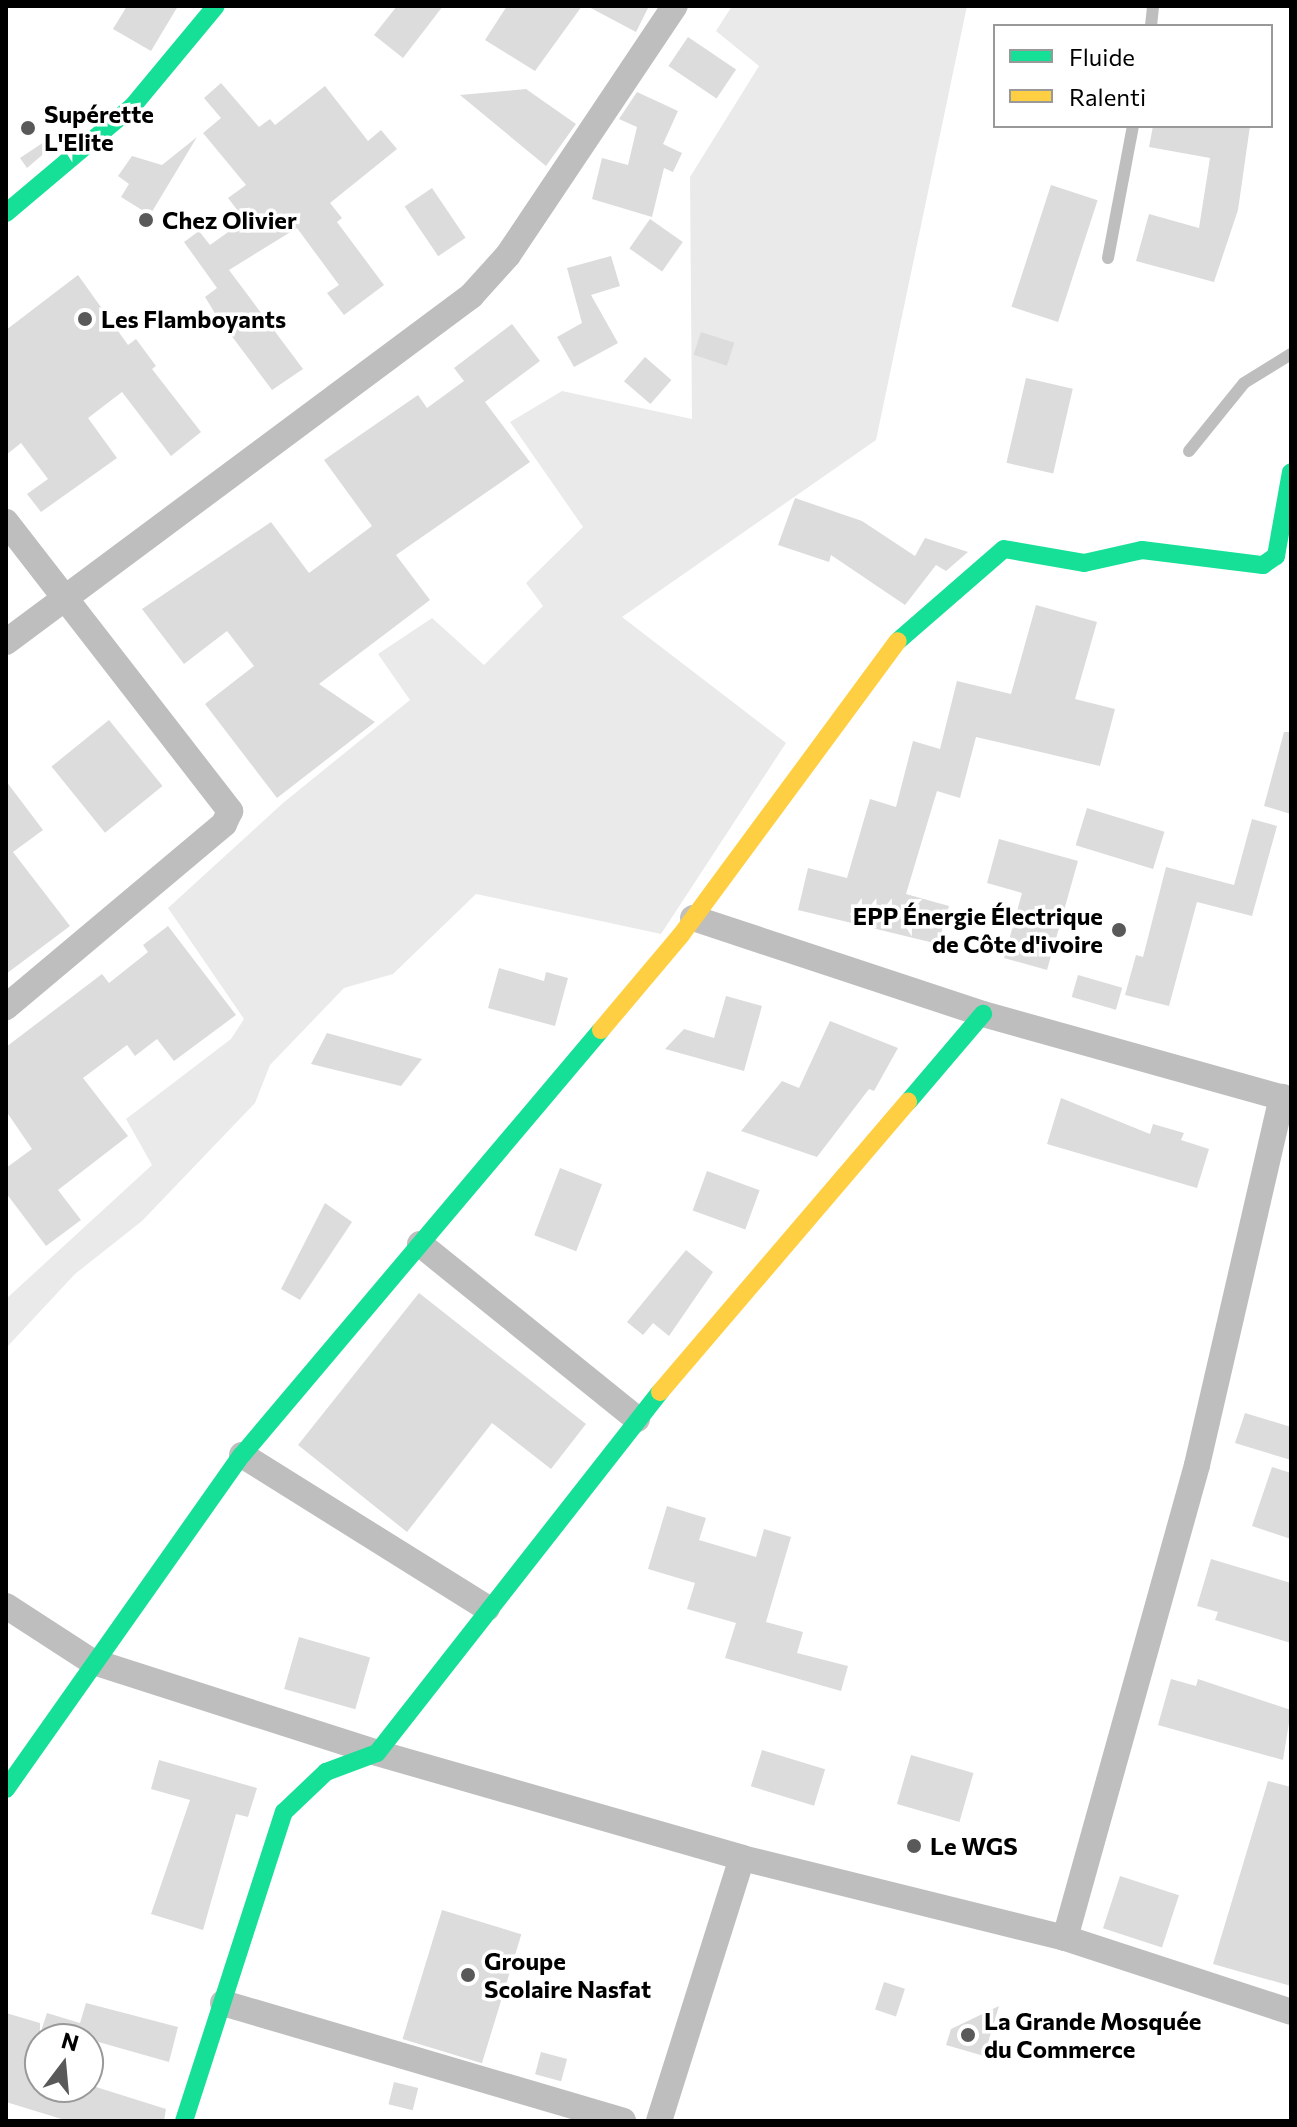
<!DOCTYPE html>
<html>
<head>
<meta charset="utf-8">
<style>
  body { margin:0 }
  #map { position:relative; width:1297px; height:2127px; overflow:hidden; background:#fff; font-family:Commissioner,sans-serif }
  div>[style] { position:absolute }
  .green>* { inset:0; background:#eaeaea }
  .building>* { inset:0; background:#dcdcdc; transform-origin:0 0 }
  .lane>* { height:12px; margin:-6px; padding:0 6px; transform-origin:6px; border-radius:6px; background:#bebebe }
  .street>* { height:26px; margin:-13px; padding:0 13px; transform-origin:13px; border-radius:13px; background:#bebebe }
  .fast>* { height:18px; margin:-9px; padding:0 9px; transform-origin:9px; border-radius:9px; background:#16e098 }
  .slow>* { height:18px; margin:-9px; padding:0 9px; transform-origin:9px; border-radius:9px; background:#ffcf43 }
  .dots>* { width:22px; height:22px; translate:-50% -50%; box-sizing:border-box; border:4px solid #fff; border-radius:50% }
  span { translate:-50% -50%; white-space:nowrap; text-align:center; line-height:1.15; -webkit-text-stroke:7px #fff; paint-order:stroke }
  .poi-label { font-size:24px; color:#000; font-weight:700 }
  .left { translate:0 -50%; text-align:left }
  .right { translate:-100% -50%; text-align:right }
  .frame { position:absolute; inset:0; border:8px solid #000; pointer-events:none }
  .legend { position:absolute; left:993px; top:24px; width:280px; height:104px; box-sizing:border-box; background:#fff; border:2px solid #999; margin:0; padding:10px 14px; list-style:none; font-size:24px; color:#000 }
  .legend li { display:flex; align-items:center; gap:16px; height:40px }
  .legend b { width:40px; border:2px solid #999 }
  .north { position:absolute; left:24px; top:2023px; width:80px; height:80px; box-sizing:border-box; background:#fff; border:2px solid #999; border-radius:50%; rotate:16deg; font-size:22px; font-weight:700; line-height:32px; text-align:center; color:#000 }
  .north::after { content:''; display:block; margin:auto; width:28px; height:36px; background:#595959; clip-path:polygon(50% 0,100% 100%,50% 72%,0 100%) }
</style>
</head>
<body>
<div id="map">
  <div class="green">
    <i style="clip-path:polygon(732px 6px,967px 6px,876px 440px,622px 617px,786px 743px,661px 934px,476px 894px,393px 974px,344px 988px,270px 1065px,255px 1103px,142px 1221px,75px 1274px,6px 1348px,6px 1299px,152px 1165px,126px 1119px,231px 1039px,244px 1019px,168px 908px,283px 803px,410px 700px,378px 654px,432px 618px,484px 665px,543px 606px,526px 583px,583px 527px,510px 422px,562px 391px,692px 419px,690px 177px,759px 66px,716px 31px)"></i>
  </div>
  <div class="building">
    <i style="clip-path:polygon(127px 6px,178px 6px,151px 51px,113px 29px)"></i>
    <i style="clip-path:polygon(397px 6px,443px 6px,403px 58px,374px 35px)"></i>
    <i style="clip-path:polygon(507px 6px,582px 6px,535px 71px,485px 40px)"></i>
    <i style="clip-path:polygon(587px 6px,649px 6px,636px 32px)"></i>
    <i style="left:688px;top:37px;width:58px;height:35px;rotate:34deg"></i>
    <i style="clip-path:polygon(221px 83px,259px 127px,270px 119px,275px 125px,325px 86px,368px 141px,381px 130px,397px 149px,330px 203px,342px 218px,337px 222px,384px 285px,344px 315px,327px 293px,339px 285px,297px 228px,229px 270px,303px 369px,272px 390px,216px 315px,205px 297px,217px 288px,184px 242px,199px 231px,210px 245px,245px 220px,228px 198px,246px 185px,203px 133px,221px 118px,204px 98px)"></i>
    <i style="clip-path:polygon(526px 89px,576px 124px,546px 166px,460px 95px)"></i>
    <i style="clip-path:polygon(637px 92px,678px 111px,663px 144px,682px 153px,673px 172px,664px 168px,652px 217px,592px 199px,602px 158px,628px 165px,637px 127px,619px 119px)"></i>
    <i style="clip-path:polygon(1153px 126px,1250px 126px,1238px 210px,1214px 282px,1136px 261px,1149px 214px,1199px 228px,1210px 158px,1149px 147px)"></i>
    <i style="clip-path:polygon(197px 137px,150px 215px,121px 197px,129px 184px,118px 176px,132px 156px,162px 165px)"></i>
    <i style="clip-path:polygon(50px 138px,54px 145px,27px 168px,20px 158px)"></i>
    <i style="left:1051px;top:185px;width:49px;height:128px;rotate:18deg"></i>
    <i style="left:432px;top:188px;width:60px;height:33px;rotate:56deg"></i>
    <i style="left:650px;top:219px;width:40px;height:36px;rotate:35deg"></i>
    <i style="clip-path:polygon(611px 256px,620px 286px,591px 295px,618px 343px,574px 367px,557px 337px,582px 323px,567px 268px)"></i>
    <i style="clip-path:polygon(78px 275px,128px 345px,136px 339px,156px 366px,152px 369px,201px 432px,171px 456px,122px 392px,88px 418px,117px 458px,41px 512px,27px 494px,48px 479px,21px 443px,6px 455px,6px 330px)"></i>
    <i style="clip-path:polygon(512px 324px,540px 361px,485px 402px,530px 462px,396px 555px,430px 600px,319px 684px,375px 722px,277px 798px,205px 704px,254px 666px,227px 631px,184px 664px,142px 609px,271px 522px,309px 573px,372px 526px,324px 460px,418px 395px,427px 408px,464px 381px,454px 368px)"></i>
    <i style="left:701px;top:332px;width:35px;height:24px;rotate:18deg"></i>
    <i style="left:645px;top:357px;width:35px;height:32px;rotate:41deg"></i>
    <i style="left:1026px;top:378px;width:48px;height:87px;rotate:13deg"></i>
    <i style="clip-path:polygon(795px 498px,862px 521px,915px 556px,925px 538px,968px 552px,946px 571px,936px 565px,905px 605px,831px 555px,829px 562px,778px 545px)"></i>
    <i style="clip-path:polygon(1036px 605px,1097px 622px,1075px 699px,1115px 709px,1100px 766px,976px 737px,960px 798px,937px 791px,906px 894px,949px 906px,938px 944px,798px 910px,808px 868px,847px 878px,870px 799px,896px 807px,913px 741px,940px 749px,957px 681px,1011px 694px)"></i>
    <i style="left:109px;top:720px;width:85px;height:74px;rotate:51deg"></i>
    <i style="clip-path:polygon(1284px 732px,1291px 732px,1291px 814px,1264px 806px)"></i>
    <i style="clip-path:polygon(6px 781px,43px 830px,13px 852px,70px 926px,6px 974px)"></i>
    <i style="left:1087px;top:808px;width:81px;height:39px;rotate:17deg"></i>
    <i style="clip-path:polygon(1252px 819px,1277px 826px,1252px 916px,1197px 902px,1169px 1006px,1125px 995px,1136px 955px,1143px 957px,1166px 867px,1234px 885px)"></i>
    <i style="clip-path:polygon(999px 839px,1078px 861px,1047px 970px,1004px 958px,1022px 893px,987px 883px)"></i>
    <i style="clip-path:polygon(168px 926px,236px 1015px,174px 1061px,157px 1039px,135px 1056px,127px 1045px,83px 1078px,128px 1136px,58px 1190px,81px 1220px,46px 1246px,6px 1193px,6px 1168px,32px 1149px,6px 1111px,6px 1047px,102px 974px,109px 983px,148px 952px,143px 945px)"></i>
    <i style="clip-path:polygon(499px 968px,544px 981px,546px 972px,568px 978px,555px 1026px,488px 1008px)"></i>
    <i style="left:1078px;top:975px;width:46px;height:23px;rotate:16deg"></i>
    <i style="clip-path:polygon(726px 996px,762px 1006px,744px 1071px,665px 1049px,684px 1029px,714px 1038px)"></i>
    <i style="clip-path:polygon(830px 1021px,898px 1048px,874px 1091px,869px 1089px,817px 1157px,741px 1131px,782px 1081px,799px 1088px)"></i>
    <i style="clip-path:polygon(327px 1033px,422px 1059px,401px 1086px,311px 1064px)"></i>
    <i style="clip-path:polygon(1061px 1098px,1150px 1134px,1153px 1124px,1184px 1133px,1181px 1140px,1209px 1149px,1197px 1188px,1047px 1144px)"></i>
    <i style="left:560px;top:1168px;width:45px;height:72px;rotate:21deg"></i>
    <i style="left:707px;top:1171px;width:56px;height:42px;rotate:20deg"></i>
    <i style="clip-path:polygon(325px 1203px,352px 1222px,300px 1300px,281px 1289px)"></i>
    <i style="clip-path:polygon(686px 1250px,713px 1272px,669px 1336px,653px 1323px,643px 1335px,627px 1322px)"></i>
    <i style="clip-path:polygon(419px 1293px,586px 1424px,551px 1469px,492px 1423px,407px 1532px,298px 1445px)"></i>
    <i style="clip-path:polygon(1245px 1413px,1291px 1427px,1291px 1460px,1235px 1443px)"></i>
    <i style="clip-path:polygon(1272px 1467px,1291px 1473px,1291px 1539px,1252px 1526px)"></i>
    <i style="clip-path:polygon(667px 1506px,706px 1518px,699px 1540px,756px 1557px,764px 1529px,791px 1537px,766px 1622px,803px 1632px,797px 1653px,848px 1666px,841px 1691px,725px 1658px,736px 1623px,687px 1609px,695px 1583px,648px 1569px)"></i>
    <i style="clip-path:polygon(1211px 1559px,1291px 1583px,1291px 1643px,1215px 1620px,1218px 1612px,1197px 1606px)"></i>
    <i style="left:299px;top:1637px;width:74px;height:54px;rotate:16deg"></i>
    <i style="clip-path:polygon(1171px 1679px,1196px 1686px,1198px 1679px,1291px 1710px,1283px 1760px,1158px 1725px)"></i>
    <i style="left:762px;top:1750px;width:66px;height:38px;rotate:17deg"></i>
    <i style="left:911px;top:1755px;width:65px;height:51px;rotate:16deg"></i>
    <i style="clip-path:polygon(159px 1760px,257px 1788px,248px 1817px,236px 1814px,203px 1930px,151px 1914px,190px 1800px,151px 1789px)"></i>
    <i style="clip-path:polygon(1268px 1781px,1291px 1787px,1291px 1986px,1213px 1964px)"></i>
    <i style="left:1120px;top:1876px;width:62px;height:55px;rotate:18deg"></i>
    <i style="left:442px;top:1910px;width:83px;height:135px;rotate:17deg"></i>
    <i style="left:884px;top:1982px;width:22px;height:29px;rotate:18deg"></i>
    <i style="clip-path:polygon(86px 2003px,178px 2027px,169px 2062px,88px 2039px,40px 2039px,40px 2087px,96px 2087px,166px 2109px,164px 2121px,68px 2121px,6px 2102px,6px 2013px,40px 2023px,40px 2034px,47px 2013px,80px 2023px)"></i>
    <i style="clip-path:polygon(999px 2006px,984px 2056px,946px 2045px,951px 2029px)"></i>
    <i style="left:541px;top:2052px;width:27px;height:23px;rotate:15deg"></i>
    <i style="left:394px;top:2082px;width:25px;height:23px;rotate:14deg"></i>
  </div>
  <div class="lane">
    <i style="left:1151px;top:26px;width:20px;rotate:-84deg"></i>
    <i style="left:1108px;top:258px;width:134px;rotate:-79.3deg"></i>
    <i style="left:1189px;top:451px;width:87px;rotate:-51deg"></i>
    <i style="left:1244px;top:383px;width:55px;rotate:-31.7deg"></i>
  </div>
  <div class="street">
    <i style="left:6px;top:522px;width:366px;rotate:52.2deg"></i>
    <i style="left:230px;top:811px;width:14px;rotate:115deg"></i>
    <i style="left:224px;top:824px;width:285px;rotate:140deg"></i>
    <i style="left:6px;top:642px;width:580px;rotate:-36.65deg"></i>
    <i style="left:471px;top:296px;width:55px;rotate:-47.9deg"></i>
    <i style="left:508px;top:255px;width:300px;rotate:-56.2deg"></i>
    <i style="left:693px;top:918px;width:305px;rotate:18.3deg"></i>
    <i style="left:983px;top:1014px;width:320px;rotate:15.6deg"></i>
    <i style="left:420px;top:1244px;width:279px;rotate:38.9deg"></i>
    <i style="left:242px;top:1455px;width:289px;rotate:32deg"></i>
    <i style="left:6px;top:1606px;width:101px;rotate:32.9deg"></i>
    <i style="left:91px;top:1661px;width:300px;rotate:17.8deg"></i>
    <i style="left:377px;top:1753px;width:380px;rotate:16deg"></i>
    <i style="left:742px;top:1858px;width:333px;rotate:13.9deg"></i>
    <i style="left:1065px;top:1938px;width:238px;rotate:18.1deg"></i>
    <i style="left:1065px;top:1938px;width:491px;rotate:-74.4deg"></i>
    <i style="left:1197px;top:1465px;width:378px;rotate:-77deg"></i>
    <i style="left:223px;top:2003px;width:417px;rotate:16.4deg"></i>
    <i style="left:659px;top:2121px;width:276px;rotate:-72.5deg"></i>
  </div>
  <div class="fast">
    <i style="left:6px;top:213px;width:165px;rotate:-40.1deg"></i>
    <i style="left:132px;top:107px;width:131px;rotate:-50.3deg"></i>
    <i style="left:898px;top:641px;width:140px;rotate:-41deg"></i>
    <i style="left:1004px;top:549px;width:81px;rotate:9.9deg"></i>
    <i style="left:1084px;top:563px;width:59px;rotate:-12.6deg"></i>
    <i style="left:1142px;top:550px;width:122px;rotate:7.1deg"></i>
    <i style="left:1263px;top:565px;width:16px;rotate:-35deg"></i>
    <i style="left:1276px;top:556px;width:85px;rotate:-79.9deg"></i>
    <i style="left:908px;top:1102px;width:116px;rotate:-49.6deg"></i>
    <i style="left:6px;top:1789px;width:409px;rotate:-54.8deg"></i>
    <i style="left:242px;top:1455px;width:556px;rotate:-49.81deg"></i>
    <i style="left:184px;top:2121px;width:325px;rotate:-72.1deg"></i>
    <i style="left:284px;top:1812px;width:58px;rotate:-43.6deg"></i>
    <i style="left:326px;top:1772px;width:54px;rotate:-20.4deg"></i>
    <i style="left:377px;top:1753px;width:459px;rotate:-51.9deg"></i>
  </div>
  <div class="slow">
    <i style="left:601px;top:1030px;width:124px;rotate:-49.9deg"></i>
    <i style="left:681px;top:935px;width:365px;rotate:-53.6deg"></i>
    <i style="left:660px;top:1392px;width:382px;rotate:-49.5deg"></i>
  </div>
  <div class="dots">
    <i style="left:28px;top:128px;background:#595959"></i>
    <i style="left:146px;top:220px;background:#595959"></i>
    <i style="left:85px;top:319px;background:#595959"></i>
    <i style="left:1119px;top:930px;background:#595959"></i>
    <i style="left:914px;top:1846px;background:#595959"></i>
    <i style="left:468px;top:1975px;background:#595959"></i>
    <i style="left:968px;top:2035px;background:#595959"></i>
  </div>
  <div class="poi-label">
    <span class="left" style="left:44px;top:128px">Supérette<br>L'Elite</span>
    <span class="left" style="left:162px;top:220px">Chez Olivier</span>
    <span class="left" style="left:101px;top:319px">Les Flamboyants</span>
    <span class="right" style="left:1103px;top:930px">EPP Énergie Électrique<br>de Côte d'ivoire</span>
    <span class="left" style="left:930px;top:1846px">Le WGS</span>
    <span class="left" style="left:484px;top:1975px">Groupe<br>Scolaire Nasfat</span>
    <span class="left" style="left:984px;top:2035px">La Grande Mosquée<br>du Commerce</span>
  </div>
  <div class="frame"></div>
  <ul class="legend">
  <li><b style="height:10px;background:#16e098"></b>Fluide</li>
  <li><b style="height:10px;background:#ffcf43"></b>Ralenti</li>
  </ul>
  <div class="north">N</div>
</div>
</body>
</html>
